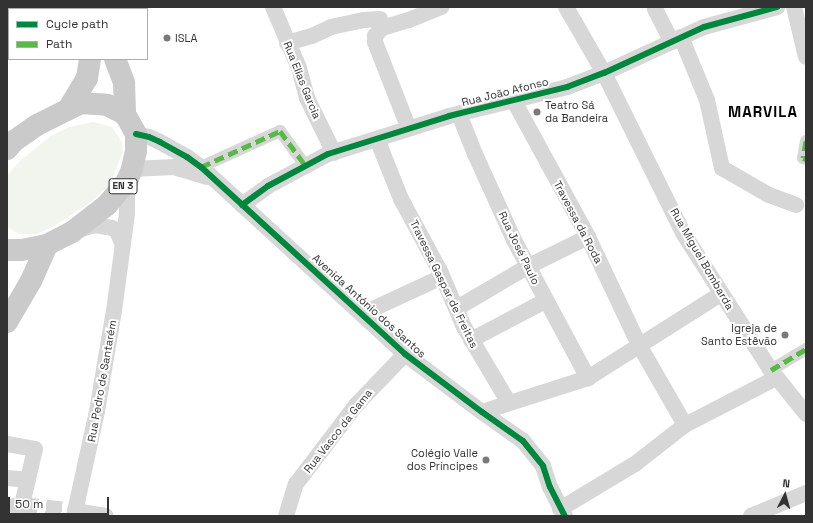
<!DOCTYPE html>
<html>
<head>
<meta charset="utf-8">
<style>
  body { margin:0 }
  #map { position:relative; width:813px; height:523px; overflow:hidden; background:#fff; font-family:"Space Grotesk",sans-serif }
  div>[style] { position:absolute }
  .green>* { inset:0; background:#f1f5ed }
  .minor-tunnel>* { height:16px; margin-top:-8px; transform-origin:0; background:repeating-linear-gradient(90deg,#d6d6d6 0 16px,transparent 0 24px) }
  .pedestrian>* { height:12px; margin:-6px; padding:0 6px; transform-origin:6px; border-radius:6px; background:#d7d7d7 }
  .minor>* { height:16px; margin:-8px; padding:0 8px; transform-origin:8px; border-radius:8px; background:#d7d7d7 }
  .primary>* { height:22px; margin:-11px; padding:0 11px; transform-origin:11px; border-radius:11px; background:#cacaca }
  .quiet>* { height:5px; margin-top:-2.5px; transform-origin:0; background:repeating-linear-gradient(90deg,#58b947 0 10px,transparent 0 15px) }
  .cycleway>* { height:6px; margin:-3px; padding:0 3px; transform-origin:3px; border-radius:3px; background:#00873e }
  .dots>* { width:11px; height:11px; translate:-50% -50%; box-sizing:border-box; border:2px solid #fff; border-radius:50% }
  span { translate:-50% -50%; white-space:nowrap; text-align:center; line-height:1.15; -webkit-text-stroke:4px #fff; paint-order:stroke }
  .shield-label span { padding:1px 3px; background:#fff; border:1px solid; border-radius:3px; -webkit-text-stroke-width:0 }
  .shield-label { font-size:10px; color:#333; font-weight:700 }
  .poi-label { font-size:11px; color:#333 }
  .left { translate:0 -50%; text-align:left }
  .right { translate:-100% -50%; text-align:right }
  .street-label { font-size:11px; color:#333 }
  .district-label { font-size:15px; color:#000; font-weight:700; letter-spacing:1px }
  .frame { position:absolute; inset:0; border:8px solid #333; pointer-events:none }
  .legend { position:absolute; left:8px; top:8px; width:140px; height:52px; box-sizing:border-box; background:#fff; border:1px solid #adadad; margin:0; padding:5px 7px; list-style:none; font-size:12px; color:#333 }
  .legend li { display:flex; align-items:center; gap:8px; height:20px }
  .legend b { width:20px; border:1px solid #adadad }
  .north { position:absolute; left:765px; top:475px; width:40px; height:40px; -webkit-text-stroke:3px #fff; paint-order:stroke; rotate:6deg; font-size:11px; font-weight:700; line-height:16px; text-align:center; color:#333 }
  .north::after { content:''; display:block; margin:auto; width:14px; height:18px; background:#333; clip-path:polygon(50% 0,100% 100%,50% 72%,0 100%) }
  .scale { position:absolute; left:8px; top:497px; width:101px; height:18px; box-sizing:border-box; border:2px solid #333; border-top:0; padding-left:5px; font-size:12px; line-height:14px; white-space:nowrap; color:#333; -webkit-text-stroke:3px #fff; paint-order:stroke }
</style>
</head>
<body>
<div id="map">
  <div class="green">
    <i style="clip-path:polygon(93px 122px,112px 127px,122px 142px,123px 152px,111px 183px,92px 201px,53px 227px,36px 234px,19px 234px,7px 227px,7px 175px,21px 160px,51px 136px,69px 127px)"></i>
  </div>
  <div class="minor-tunnel">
    <i style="left:22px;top:505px;width:53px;rotate:6.5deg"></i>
  </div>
  <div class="pedestrian">
    <i style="left:806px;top:141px;width:17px;rotate:100deg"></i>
    <i style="left:803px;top:158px;width:3px;rotate:18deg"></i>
    <i style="left:201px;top:167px;width:87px;rotate:-24.5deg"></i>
    <i style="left:280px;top:131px;width:42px;rotate:53.7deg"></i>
    <i style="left:771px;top:370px;width:41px;rotate:-31deg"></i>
  </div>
  <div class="minor">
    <i style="left:273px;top:7px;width:66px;rotate:66.9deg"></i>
    <i style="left:299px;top:68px;width:31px;rotate:75deg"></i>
    <i style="left:307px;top:98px;width:61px;rotate:63.9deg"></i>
    <i style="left:566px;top:7px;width:76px;rotate:60.1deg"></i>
    <i style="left:604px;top:73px;width:178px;rotate:63.7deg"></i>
    <i style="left:683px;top:233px;width:161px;rotate:57.4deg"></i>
    <i style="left:770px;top:369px;width:58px;rotate:51.3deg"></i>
    <i style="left:794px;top:7px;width:51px;rotate:76.5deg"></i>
    <i style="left:114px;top:9px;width:3px;rotate:-45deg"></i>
    <i style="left:655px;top:9px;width:37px;rotate:63deg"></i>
    <i style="left:382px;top:28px;width:11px;rotate:131deg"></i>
    <i style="left:375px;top:36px;width:6px;rotate:90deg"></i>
    <i style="left:375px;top:42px;width:93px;rotate:68.7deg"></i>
    <i style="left:382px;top:28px;width:28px;rotate:-17deg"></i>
    <i style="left:409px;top:20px;width:35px;rotate:-22deg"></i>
    <i style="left:681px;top:37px;width:68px;rotate:67.6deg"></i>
    <i style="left:707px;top:100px;width:70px;rotate:77.6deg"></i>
    <i style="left:722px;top:168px;width:54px;rotate:29.9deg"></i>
    <i style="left:769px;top:195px;width:29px;rotate:20deg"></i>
    <i style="left:287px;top:43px;width:26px;rotate:-16deg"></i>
    <i style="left:312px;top:36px;width:21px;rotate:-25deg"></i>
    <i style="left:331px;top:27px;width:34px;rotate:-12deg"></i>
    <i style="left:364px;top:20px;width:16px;rotate:-4deg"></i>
    <i style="left:514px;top:101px;width:155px;rotate:61.4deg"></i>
    <i style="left:588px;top:237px;width:119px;rotate:64.7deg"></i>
    <i style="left:639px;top:345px;width:92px;rotate:60.1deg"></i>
    <i style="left:459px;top:114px;width:43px;rotate:68.2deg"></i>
    <i style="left:475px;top:154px;width:94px;rotate:65.6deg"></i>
    <i style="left:514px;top:240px;width:157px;rotate:61.8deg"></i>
    <i style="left:136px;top:134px;width:13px;rotate:13deg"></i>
    <i style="left:149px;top:137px;width:12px;rotate:24deg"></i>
    <i style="left:160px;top:142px;width:31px;rotate:29deg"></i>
    <i style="left:187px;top:157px;width:17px;rotate:36deg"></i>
    <i style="left:201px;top:167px;width:277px;rotate:42.5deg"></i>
    <i style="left:405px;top:354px;width:96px;rotate:37deg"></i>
    <i style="left:482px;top:412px;width:50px;rotate:35.3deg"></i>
    <i style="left:523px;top:441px;width:32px;rotate:51deg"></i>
    <i style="left:543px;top:466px;width:22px;rotate:72deg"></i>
    <i style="left:550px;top:487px;width:33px;rotate:63deg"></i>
    <i style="left:377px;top:139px;width:65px;rotate:68.2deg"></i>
    <i style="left:401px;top:199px;width:82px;rotate:61.6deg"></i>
    <i style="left:440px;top:271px;width:61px;rotate:66.8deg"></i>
    <i style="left:464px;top:327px;width:88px;rotate:59.4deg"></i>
    <i style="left:132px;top:169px;width:42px;rotate:-2.7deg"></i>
    <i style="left:174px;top:167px;width:34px;rotate:17deg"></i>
    <i style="left:242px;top:205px;width:32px;rotate:-36deg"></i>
    <i style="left:268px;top:186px;width:68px;rotate:-28.1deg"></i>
    <i style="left:328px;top:154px;width:127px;rotate:-17.4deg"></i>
    <i style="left:449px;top:116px;width:122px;rotate:-13.8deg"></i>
    <i style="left:567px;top:87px;width:40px;rotate:-21deg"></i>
    <i style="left:604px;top:73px;width:110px;rotate:-24.7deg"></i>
    <i style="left:704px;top:27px;width:76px;rotate:-15.3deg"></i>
    <i style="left:79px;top:230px;width:16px;rotate:-18deg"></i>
    <i style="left:94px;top:225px;width:18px;rotate:9deg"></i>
    <i style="left:112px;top:228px;width:6px;rotate:31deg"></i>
    <i style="left:117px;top:231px;width:15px;rotate:67deg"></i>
    <i style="left:457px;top:308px;width:81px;rotate:-30.4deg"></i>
    <i style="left:527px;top:267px;width:68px;rotate:-26.2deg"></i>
    <i style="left:362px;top:314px;width:88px;rotate:-24.8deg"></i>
    <i style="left:471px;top:340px;width:84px;rotate:-27.8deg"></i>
    <i style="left:482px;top:412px;width:111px;rotate:-17.8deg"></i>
    <i style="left:588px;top:378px;width:157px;rotate:-32.3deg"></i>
    <i style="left:7px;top:444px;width:28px;rotate:10deg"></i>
    <i style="left:35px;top:449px;width:57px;rotate:103.1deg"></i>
    <i style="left:22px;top:505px;width:15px;rotate:172deg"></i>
    <i style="left:7px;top:478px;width:21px;rotate:5deg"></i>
    <i style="left:560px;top:509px;width:87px;rotate:-31deg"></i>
    <i style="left:635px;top:464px;width:63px;rotate:-38deg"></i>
    <i style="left:685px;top:425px;width:102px;rotate:-27.3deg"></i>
    <i style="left:75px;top:511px;width:31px;rotate:9deg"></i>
    <i style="left:74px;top:516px;width:107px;rotate:-77.6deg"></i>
    <i style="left:97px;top:411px;width:101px;rotate:-80.4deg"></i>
    <i style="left:114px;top:311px;width:99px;rotate:-82.4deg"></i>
    <i style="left:127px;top:213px;width:32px;rotate:-90deg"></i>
    <i style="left:286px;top:516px;width:34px;rotate:-73deg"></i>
    <i style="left:296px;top:484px;width:101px;rotate:-52.7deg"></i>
    <i style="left:357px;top:404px;width:69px;rotate:-46.2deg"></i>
    <i style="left:751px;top:516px;width:60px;rotate:-22.7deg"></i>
  </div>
  <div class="primary">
    <i style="left:46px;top:7px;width:4px;rotate:34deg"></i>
    <i style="left:66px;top:7px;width:4px;rotate:34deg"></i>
    <i style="left:115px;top:59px;width:26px;rotate:69deg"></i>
    <i style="left:124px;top:83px;width:31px;rotate:88deg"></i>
    <i style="left:69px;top:108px;width:35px;rotate:-59deg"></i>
    <i style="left:87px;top:78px;width:19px;rotate:-81deg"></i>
    <i style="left:7px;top:149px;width:11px;rotate:-49deg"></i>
    <i style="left:14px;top:141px;width:28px;rotate:-35deg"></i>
    <i style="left:37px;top:125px;width:49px;rotate:-26.6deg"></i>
    <i style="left:81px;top:103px;width:26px;rotate:4deg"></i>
    <i style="left:107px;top:105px;width:20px;rotate:27deg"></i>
    <i style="left:125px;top:114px;width:23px;rotate:61deg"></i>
    <i style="left:136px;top:134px;width:17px;rotate:90deg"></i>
    <i style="left:136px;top:151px;width:18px;rotate:103deg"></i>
    <i style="left:132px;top:169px;width:13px;rotate:113deg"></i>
    <i style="left:127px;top:181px;width:31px;rotate:130deg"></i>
    <i style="left:107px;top:205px;width:44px;rotate:142.4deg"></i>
    <i style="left:72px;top:232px;width:28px;rotate:153deg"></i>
    <i style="left:47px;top:245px;width:26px;rotate:169deg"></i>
    <i style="left:21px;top:250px;width:14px;rotate:180deg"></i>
    <i style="left:7px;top:322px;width:48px;rotate:-59.7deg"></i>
    <i style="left:31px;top:281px;width:39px;rotate:-66deg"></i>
  </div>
  <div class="quiet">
    <i style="left:806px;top:141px;width:17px;rotate:100deg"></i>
    <i style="left:803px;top:158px;width:3px;rotate:18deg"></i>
    <i style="left:201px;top:167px;width:87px;rotate:-24.5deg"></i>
    <i style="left:280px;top:131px;width:42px;rotate:53.7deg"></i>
    <i style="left:771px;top:370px;width:41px;rotate:-31deg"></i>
  </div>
  <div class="cycleway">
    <i style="left:136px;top:134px;width:13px;rotate:13deg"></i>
    <i style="left:149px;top:137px;width:12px;rotate:24deg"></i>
    <i style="left:160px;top:142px;width:31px;rotate:29deg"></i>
    <i style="left:187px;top:157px;width:17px;rotate:36deg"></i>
    <i style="left:201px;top:167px;width:277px;rotate:42.5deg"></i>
    <i style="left:405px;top:354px;width:96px;rotate:37deg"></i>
    <i style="left:482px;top:412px;width:50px;rotate:35.3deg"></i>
    <i style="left:523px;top:441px;width:32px;rotate:51deg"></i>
    <i style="left:543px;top:466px;width:22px;rotate:72deg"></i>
    <i style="left:550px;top:487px;width:33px;rotate:63deg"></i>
    <i style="left:242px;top:205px;width:32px;rotate:-36deg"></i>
    <i style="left:268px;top:186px;width:68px;rotate:-28.1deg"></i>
    <i style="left:328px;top:154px;width:127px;rotate:-17.4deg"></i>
    <i style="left:449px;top:116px;width:122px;rotate:-13.8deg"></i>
    <i style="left:567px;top:87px;width:40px;rotate:-21deg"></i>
    <i style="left:604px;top:73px;width:110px;rotate:-24.7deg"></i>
    <i style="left:704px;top:27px;width:76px;rotate:-15.3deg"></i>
  </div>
  <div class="dots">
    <i style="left:167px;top:38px;background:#7a7a7a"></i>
    <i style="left:537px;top:112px;background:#7a7a7a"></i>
    <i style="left:785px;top:335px;background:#7a7a7a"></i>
    <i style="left:486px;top:460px;background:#7a7a7a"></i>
  </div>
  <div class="shield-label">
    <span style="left:123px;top:186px">EN 3</span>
  </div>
  <div class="poi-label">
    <span class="left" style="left:175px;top:38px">ISLA</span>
    <span class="left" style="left:545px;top:112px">Teatro Sá<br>da Bandeira</span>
    <span class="right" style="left:777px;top:335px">Igreja de<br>Santo Estêvão</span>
    <span class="right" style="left:478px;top:460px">Colégio Valle<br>dos Príncipes</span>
  </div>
  <div class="street-label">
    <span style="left:302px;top:80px;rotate:68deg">Rua Elias Garcia</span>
    <span style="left:505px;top:92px;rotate:-14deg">Rua João Afonso</span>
    <span style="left:578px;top:222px;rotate:62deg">Travessa da Roda</span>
    <span style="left:519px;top:248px;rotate:64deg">Rua José Paulo</span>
    <span style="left:702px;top:259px;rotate:60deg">Rua Miguel Bombarda</span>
    <span style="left:444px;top:284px;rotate:64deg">Travessa Gaspar de Freitas</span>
    <span style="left:369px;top:306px;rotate:42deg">Avenida António dos Santos</span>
    <span style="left:102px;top:381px;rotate:-80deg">Rua Pedro de Santarém</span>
    <span style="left:338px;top:431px;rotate:-52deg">Rua Vasco da Gama</span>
  </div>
  <div class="district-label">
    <span style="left:763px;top:112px">MARVILA</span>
  </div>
  <div class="frame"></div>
  <ul class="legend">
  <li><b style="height:5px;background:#00873e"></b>Cycle path</li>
  <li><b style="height:5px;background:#58b947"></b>Path</li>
  </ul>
  <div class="north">N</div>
  <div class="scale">50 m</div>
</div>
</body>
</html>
